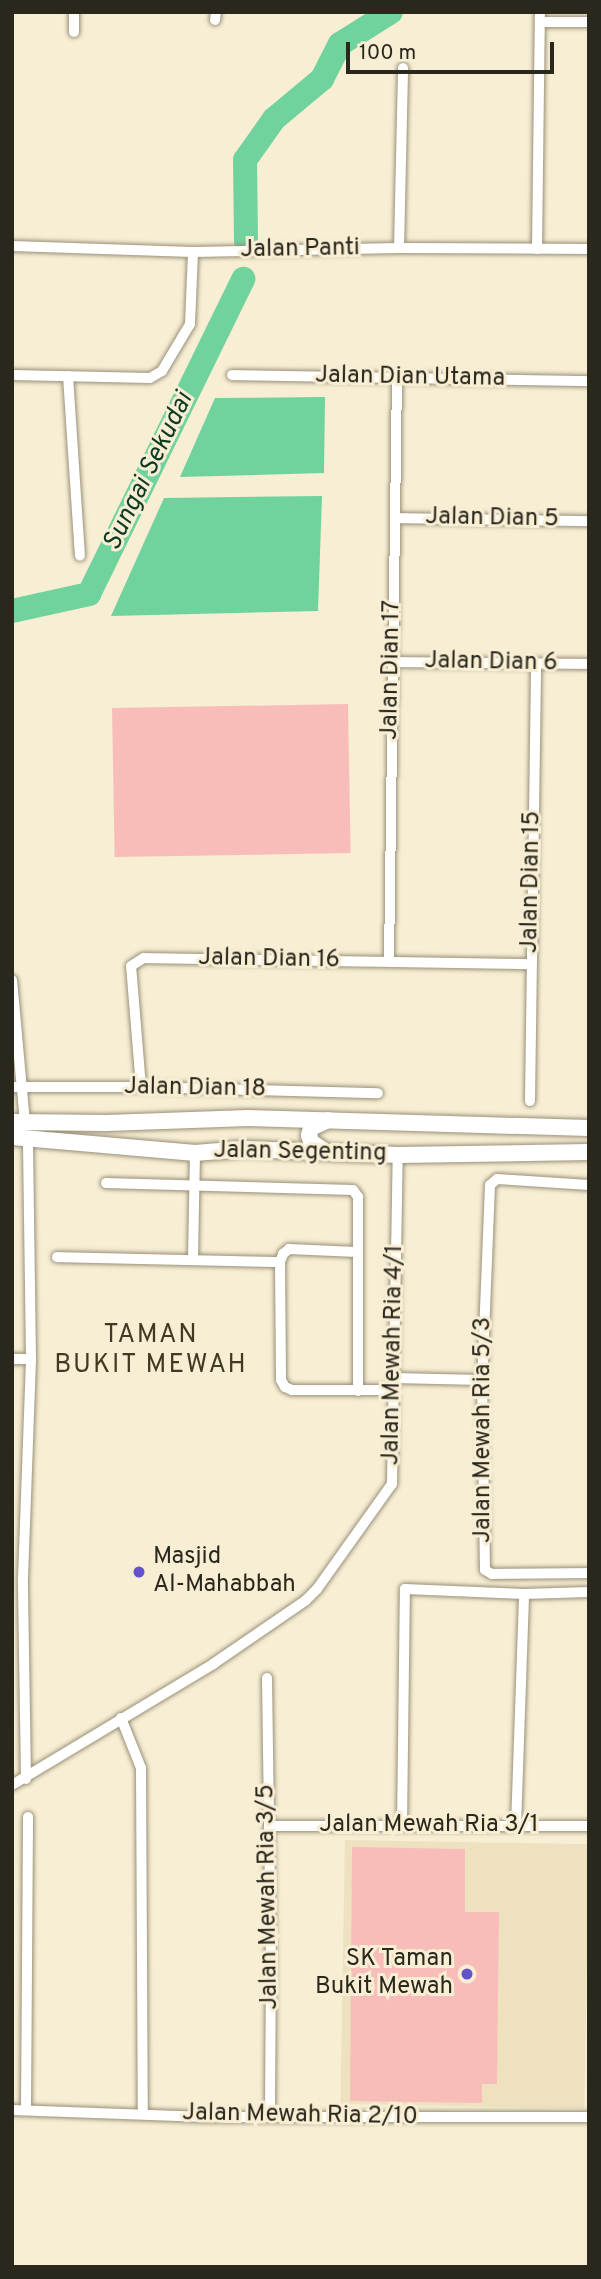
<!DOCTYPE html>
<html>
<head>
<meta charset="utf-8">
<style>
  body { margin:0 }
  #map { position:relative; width:601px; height:2279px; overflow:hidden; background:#f7eed4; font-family:Overpass,sans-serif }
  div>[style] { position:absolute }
  .built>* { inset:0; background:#ede1c0; transform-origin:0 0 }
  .green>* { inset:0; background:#f8bdb8; transform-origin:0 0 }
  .water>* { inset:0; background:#70d29c }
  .river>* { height:24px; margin:-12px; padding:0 12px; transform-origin:12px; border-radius:12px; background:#70d29c }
  .roads { filter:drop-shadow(0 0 2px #989078) drop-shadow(0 0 2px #989078) }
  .street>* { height:10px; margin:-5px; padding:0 5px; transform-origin:5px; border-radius:5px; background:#fff }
  .secondary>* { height:16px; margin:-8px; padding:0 8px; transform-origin:8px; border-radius:8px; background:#fff }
  .dots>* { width:19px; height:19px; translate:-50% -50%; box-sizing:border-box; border:4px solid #f7eed4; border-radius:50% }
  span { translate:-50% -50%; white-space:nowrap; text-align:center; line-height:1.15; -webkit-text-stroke:6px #f7eed4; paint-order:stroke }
  .street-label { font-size:24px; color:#2a271d }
  .poi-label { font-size:24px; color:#2a271d }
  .left { translate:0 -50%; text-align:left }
  .right { translate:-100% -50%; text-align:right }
  .water-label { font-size:26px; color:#0e3923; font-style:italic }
  .neighbourhood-label { font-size:26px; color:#403923; letter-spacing:2px }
  .frame { position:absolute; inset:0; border:14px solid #2a271d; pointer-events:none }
  .scale { position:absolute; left:346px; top:42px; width:208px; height:32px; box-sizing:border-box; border:4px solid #2a271d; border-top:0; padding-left:9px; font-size:21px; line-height:24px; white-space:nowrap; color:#2a271d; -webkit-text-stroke:5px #f7eed4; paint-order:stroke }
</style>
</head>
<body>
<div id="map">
  <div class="built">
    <i style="left:345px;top:1840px;width:244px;height:264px;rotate:1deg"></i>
  </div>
  <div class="green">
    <i style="left:348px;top:704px;width:149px;height:236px;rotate:89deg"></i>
    <i style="clip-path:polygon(352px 1847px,465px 1849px,465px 1912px,499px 1912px,497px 2084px,482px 2084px,482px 2103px,350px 2101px)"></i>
  </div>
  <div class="water">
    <i style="clip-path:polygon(325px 397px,324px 473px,180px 477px,215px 398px)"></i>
    <i style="clip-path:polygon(322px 496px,318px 611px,111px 616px,164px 498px)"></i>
  </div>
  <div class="river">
    <i style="left:246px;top:241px;width:81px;rotate:-90.7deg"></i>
    <i style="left:245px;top:160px;width:50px;rotate:-54.7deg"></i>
    <i style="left:274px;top:119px;width:62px;rotate:-39.8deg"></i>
    <i style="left:322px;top:79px;width:39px;rotate:-63deg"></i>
    <i style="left:340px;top:44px;width:60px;rotate:-32.1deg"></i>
    <i style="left:12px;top:611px;width:79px;rotate:-12.4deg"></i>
    <i style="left:89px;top:594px;width:351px;rotate:-63.9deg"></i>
  </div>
  <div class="roads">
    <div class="street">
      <i style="left:215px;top:20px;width:8px;rotate:-83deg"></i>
      <i style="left:540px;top:22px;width:49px"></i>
      <i style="left:74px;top:32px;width:20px;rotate:-90deg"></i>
      <i style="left:12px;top:246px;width:181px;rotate:1.9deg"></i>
      <i style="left:193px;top:252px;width:206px;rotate:-1.1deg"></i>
      <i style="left:399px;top:248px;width:190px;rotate:0.3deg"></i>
      <i style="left:399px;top:248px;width:180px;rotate:-88.7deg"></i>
      <i style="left:537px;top:249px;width:237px;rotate:-89.3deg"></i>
      <i style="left:12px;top:375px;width:138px;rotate:1.2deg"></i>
      <i style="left:150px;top:378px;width:14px;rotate:-30deg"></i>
      <i style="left:162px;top:371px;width:55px;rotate:-59.2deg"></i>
      <i style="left:190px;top:324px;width:72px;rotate:-87.6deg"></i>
      <i style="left:232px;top:375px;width:357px;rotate:1deg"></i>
      <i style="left:68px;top:376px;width:180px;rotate:86.2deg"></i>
      <i style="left:395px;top:518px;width:194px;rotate:0.9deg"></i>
      <i style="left:393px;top:662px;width:196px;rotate:0.6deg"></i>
      <i style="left:389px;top:962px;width:585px;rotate:-89.22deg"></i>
      <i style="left:12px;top:980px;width:143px;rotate:84.8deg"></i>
      <i style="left:12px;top:1087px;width:129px"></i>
      <i style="left:141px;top:1087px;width:237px;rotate:1.5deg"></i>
      <i style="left:141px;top:1087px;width:121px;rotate:-94.7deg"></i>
      <i style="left:131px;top:966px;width:15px;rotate:-32deg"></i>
      <i style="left:144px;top:958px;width:387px;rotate:0.9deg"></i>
      <i style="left:530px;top:1101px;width:438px;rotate:-89.2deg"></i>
      <i style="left:106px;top:1183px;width:247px;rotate:1.6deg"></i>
      <i style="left:353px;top:1190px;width:9px;rotate:54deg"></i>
      <i style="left:358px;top:1197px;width:194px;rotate:90deg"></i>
      <i style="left:589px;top:1185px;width:92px;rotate:-176.3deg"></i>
      <i style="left:497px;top:1179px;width:9px;rotate:139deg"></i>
      <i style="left:490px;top:1185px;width:195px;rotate:92.3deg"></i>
      <i style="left:482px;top:1380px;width:190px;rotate:89.1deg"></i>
      <i style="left:485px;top:1570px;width:8px;rotate:30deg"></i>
      <i style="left:492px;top:1574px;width:97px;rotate:-0.6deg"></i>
      <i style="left:57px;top:1257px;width:223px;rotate:1.3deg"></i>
      <i style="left:280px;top:1262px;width:118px;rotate:89.5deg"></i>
      <i style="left:281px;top:1380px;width:8px;rotate:60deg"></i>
      <i style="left:285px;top:1387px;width:8px;rotate:23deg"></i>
      <i style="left:292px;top:1390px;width:101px"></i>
      <i style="left:193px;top:1258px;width:105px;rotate:-88.9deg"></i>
      <i style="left:280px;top:1262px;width:9px;rotate:-69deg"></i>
      <i style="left:283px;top:1254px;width:8px;rotate:-40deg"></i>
      <i style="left:289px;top:1249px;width:68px;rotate:2.5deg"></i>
      <i style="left:12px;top:1359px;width:19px"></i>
      <i style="left:393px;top:1378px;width:89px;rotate:1.3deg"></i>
      <i style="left:267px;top:1678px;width:287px;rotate:89.2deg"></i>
      <i style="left:271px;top:1965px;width:151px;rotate:90.4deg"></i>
      <i style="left:121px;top:1718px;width:54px;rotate:68.2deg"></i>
      <i style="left:141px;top:1768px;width:345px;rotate:89.7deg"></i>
      <i style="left:26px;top:1779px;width:201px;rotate:-90.9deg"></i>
      <i style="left:23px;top:1578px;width:219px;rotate:-87.9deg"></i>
      <i style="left:31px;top:1359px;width:222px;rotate:-90.8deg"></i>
      <i style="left:12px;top:1785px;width:235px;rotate:-31deg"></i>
      <i style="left:213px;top:1664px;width:112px;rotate:-34.4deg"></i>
      <i style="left:305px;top:1601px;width:17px;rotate:-45deg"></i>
      <i style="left:317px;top:1589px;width:129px;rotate:-54.5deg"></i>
      <i style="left:392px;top:1484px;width:329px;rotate:-89deg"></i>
      <i style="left:269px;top:1826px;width:320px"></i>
      <i style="left:402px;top:1826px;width:237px;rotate:-89.3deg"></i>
      <i style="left:405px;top:1589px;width:119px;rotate:2.4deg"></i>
      <i style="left:524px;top:1594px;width:65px;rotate:-1.8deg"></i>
      <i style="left:516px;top:1826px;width:232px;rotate:-88deg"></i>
      <i style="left:26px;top:2109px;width:292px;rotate:-89.6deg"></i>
      <i style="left:12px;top:2110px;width:194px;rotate:2.1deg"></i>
      <i style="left:206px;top:2117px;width:383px"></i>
    </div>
    <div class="secondary">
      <i style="left:12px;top:1122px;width:95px;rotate:0.6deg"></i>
      <i style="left:107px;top:1123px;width:141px;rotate:-2deg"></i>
      <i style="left:248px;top:1118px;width:341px;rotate:1.7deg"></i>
      <i style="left:12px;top:1137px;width:184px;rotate:5deg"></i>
      <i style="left:195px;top:1153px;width:49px;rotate:-4.7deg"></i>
      <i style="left:244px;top:1149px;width:154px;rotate:2.2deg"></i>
      <i style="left:398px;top:1155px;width:191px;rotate:-0.9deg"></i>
      <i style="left:326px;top:1152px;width:18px;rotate:-146deg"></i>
      <i style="left:311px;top:1142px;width:7px;rotate:-106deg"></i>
      <i style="left:309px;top:1135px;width:7px;rotate:-74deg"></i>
      <i style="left:311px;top:1128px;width:19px;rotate:-25deg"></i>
    </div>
  </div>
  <div class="dots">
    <i style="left:139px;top:1572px;background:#6253cc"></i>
    <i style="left:467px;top:1974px;background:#6253cc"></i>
  </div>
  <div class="street-label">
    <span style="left:300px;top:250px;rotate:-1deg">Jalan Panti</span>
    <span style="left:410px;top:378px;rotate:1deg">Jalan Dian Utama</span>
    <span style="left:492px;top:519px;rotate:1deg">Jalan Dian 5</span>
    <span style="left:491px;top:663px;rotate:1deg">Jalan Dian 6</span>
    <span style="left:392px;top:670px;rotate:-89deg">Jalan Dian 17</span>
    <span style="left:532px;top:882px;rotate:-89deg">Jalan Dian 15</span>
    <span style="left:269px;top:960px;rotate:1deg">Jalan Dian 16</span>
    <span style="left:195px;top:1089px;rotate:1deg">Jalan Dian 18</span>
    <span style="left:300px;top:1153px;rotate:1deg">Jalan Segenting</span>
    <span style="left:394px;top:1355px;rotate:-89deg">Jalan Mewah Ria 4/1</span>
    <span style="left:484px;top:1430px;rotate:-90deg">Jalan Mewah Ria 5/3</span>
    <span style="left:429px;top:1826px">Jalan Mewah Ria 3/1</span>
    <span style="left:269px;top:1897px;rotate:-91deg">Jalan Mewah Ria 3/5</span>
    <span style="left:300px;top:2116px;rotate:1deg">Jalan Mewah Ria 2/10</span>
  </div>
  <div class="poi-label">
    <span class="left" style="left:153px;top:1572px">Masjid<br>Al-Mahabbah</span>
    <span class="right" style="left:453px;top:1974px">SK Taman<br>Bukit Mewah</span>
  </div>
  <div class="water-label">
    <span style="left:149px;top:472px;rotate:-64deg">Sungai Sekudai</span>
  </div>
  <div class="neighbourhood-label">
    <span style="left:151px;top:1351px">TAMAN<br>BUKIT MEWAH</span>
  </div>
  <div class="frame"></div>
  <div class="scale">100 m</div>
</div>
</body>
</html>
